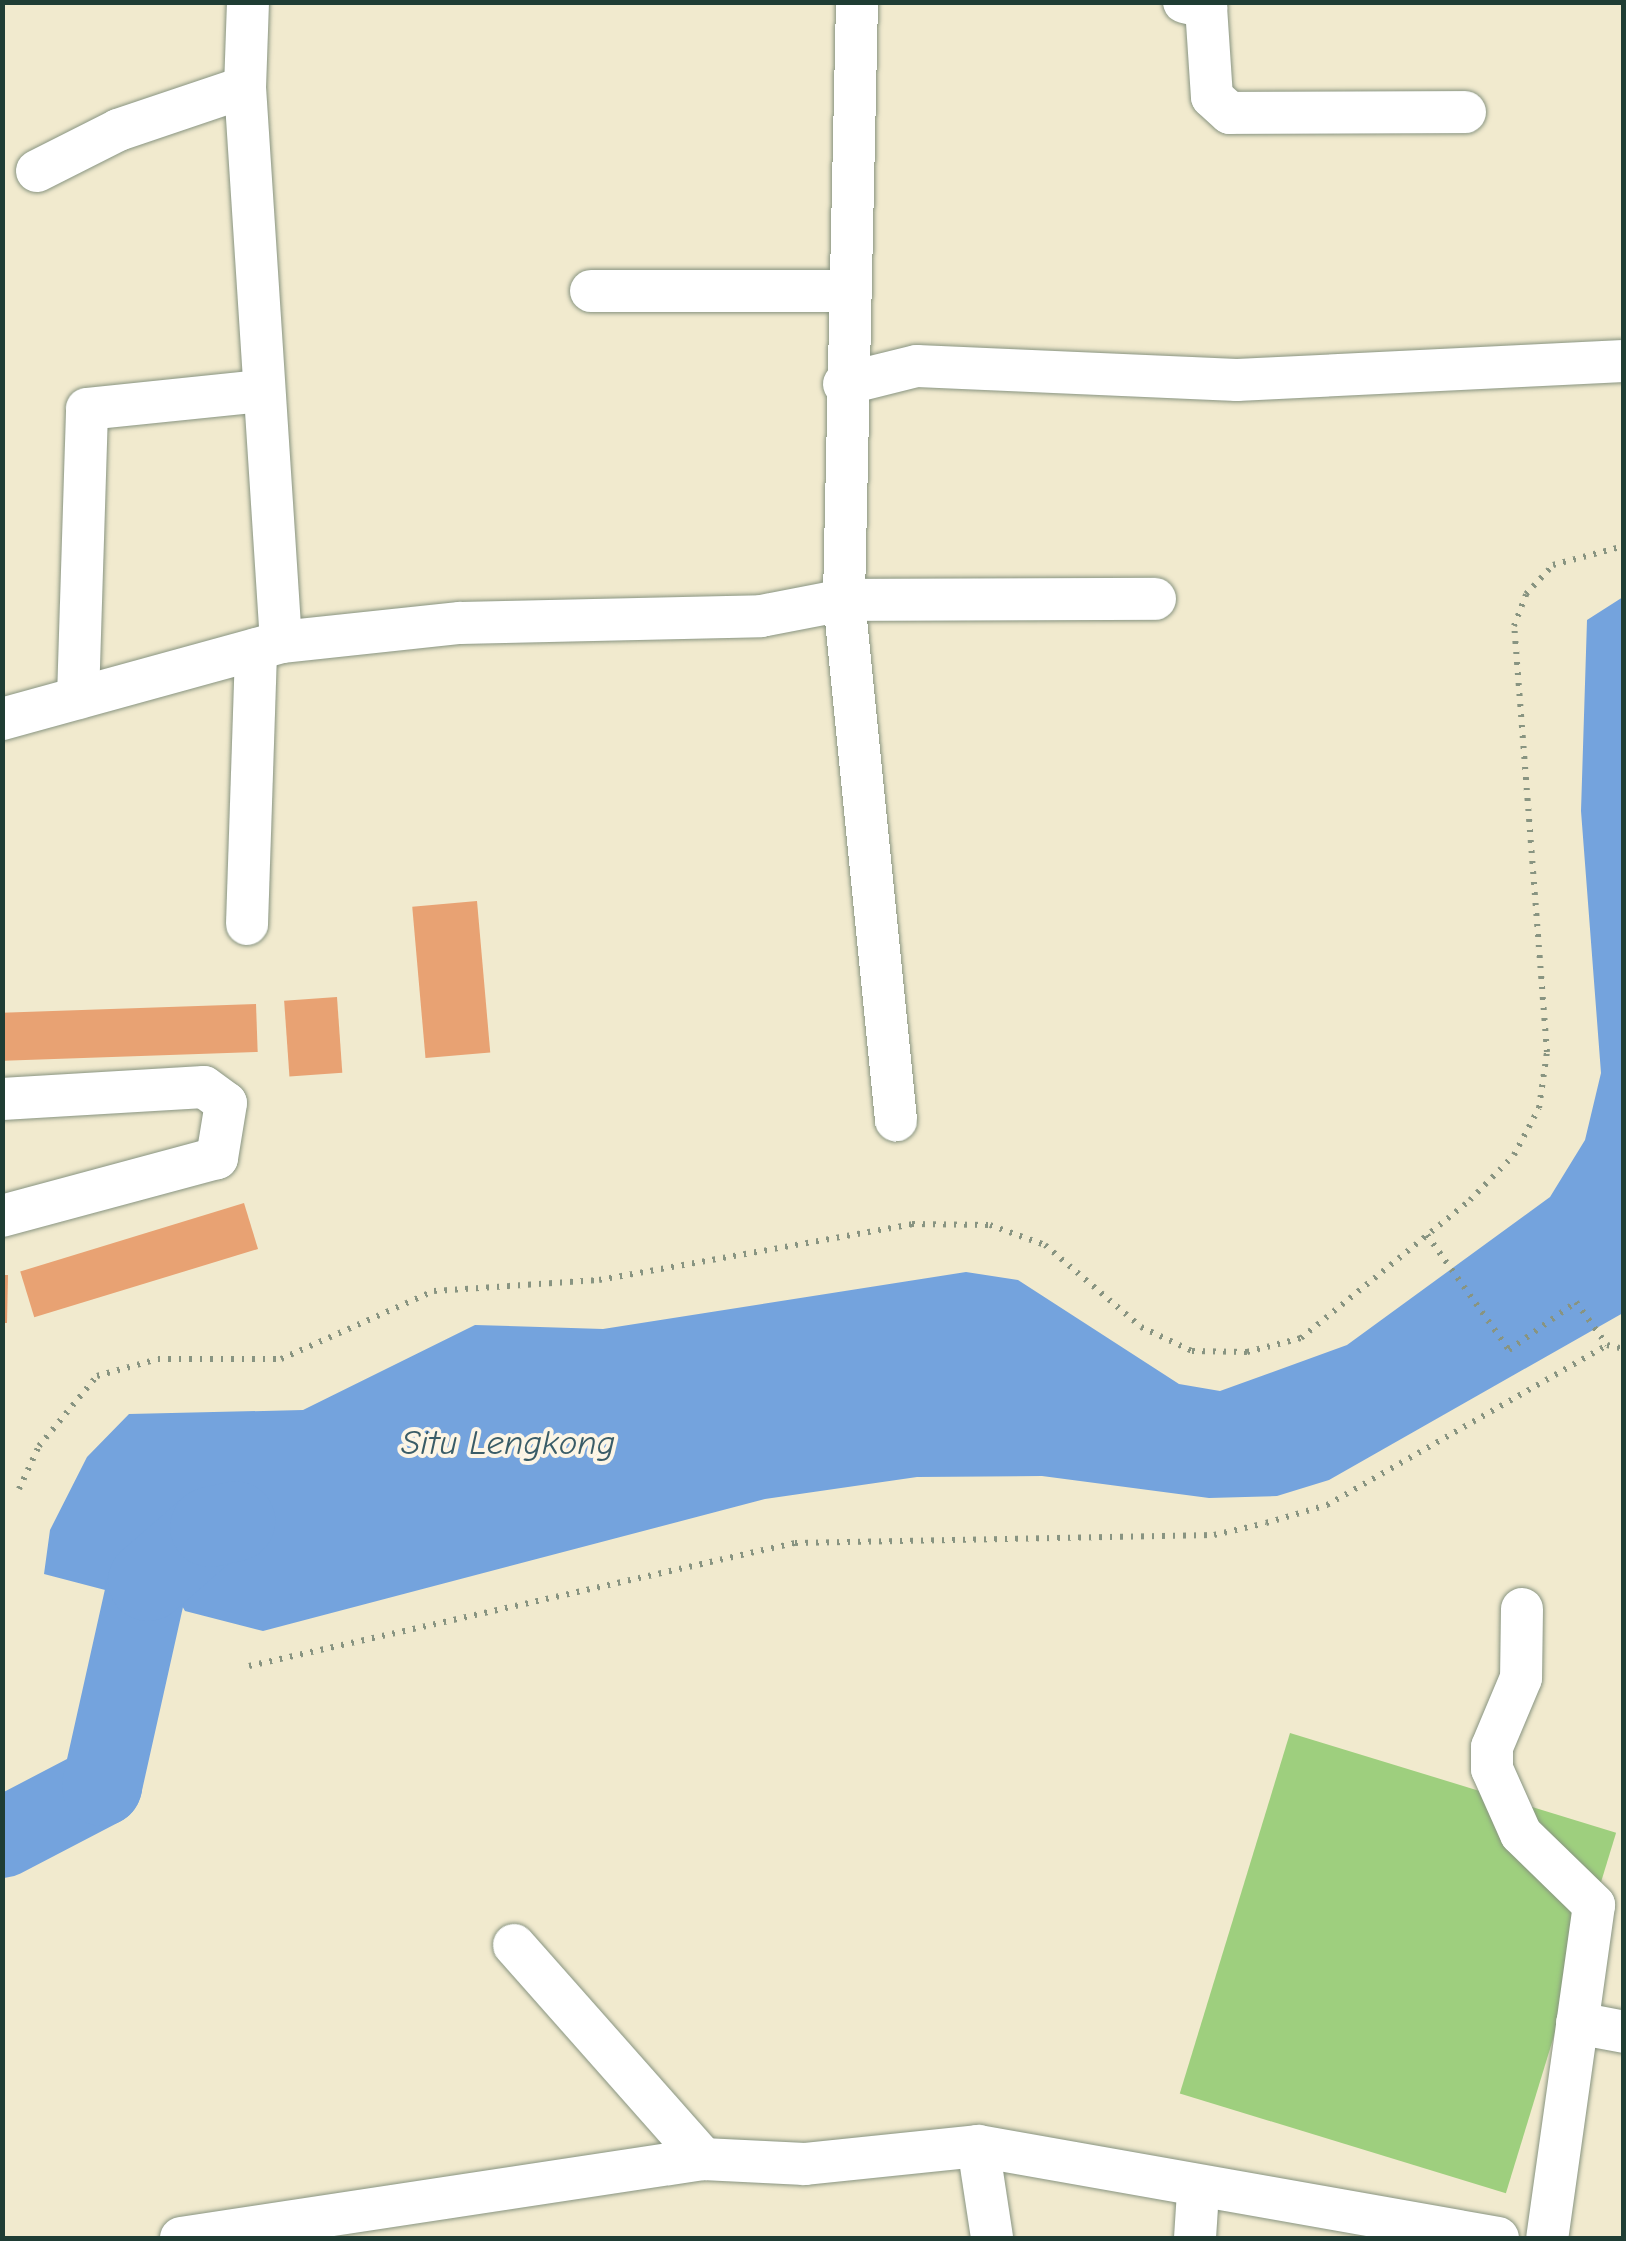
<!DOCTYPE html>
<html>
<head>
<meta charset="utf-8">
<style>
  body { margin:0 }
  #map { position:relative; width:1626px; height:2241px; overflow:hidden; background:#f1eace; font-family:"Comic Neue",sans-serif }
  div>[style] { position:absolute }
  .green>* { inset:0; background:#9ecf7e; transform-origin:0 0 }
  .water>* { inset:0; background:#74a3dd }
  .river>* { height:80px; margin:-40px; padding:0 40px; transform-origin:40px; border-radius:40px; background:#74a3dd }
  .building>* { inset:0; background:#e8a273; transform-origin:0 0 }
  .path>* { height:6px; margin-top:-3px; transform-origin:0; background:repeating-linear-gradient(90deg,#889481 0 2.5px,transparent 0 10.5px) }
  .roads { filter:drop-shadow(0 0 2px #889481) drop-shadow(0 0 2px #889481) }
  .minor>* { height:42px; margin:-21px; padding:0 21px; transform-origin:21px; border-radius:21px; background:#fff }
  span { translate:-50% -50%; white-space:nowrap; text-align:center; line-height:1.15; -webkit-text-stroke:8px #fcf5e5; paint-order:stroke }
  .water-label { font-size:35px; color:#395c67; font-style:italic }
  .frame { position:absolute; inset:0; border:5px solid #1f3d34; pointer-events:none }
</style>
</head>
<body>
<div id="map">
  <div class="green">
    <i style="left:1290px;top:1733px;width:341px;height:377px;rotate:17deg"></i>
  </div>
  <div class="water">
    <i style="clip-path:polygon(1623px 597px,1623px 1313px,1329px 1480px,1277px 1496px,1209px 1498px,1042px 1476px,917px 1477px,765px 1499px,263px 1631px,185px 1611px,174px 1592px,148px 1581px,123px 1580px,109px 1591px,44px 1574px,50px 1530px,87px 1457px,129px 1414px,303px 1410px,475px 1325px,603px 1329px,966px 1272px,1018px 1280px,1179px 1384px,1220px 1391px,1347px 1345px,1550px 1197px,1585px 1140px,1601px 1073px,1581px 811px,1587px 620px)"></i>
  </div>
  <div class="river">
    <i style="left:2px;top:1838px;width:113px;rotate:-27.5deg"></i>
    <i style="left:102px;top:1786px;width:210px;rotate:-77.4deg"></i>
    <i style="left:148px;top:1581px;width:82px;rotate:-41.1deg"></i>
    <i style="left:210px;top:1527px;width:26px;rotate:-13deg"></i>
  </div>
  <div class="building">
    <i style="left:477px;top:901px;width:152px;height:65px;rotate:85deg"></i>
    <i style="left:337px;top:997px;width:76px;height:53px;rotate:86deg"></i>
    <i style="left:256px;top:1004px;width:48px;height:254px;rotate:88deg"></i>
    <i style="left:244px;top:1203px;width:48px;height:234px;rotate:73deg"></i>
    <i style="clip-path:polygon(2px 1275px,8px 1275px,7px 1323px,2px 1323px)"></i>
  </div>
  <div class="path">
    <i style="left:1427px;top:1235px;width:141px;rotate:54.5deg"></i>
    <i style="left:1509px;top:1350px;width:82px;rotate:-35.6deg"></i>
    <i style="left:1576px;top:1302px;width:53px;rotate:54.2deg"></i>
    <i style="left:19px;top:1489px;width:47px;rotate:-65.1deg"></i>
    <i style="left:39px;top:1446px;width:91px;rotate:-50.4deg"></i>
    <i style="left:97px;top:1376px;width:63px;rotate:-15.6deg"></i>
    <i style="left:158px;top:1359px;width:123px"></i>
    <i style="left:281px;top:1359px;width:167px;rotate:-24deg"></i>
    <i style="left:434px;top:1291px;width:165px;rotate:-3.8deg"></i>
    <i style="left:599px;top:1280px;width:318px;rotate:-10.1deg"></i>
    <i style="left:912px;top:1224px;width:78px;rotate:0.7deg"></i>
    <i style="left:990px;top:1225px;width:59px;rotate:20deg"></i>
    <i style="left:1045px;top:1245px;width:126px;rotate:40.5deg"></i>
    <i style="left:1141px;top:1327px;width:56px;rotate:25.2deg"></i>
    <i style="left:1192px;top:1351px;width:55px;rotate:1deg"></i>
    <i style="left:1247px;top:1352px;width:56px;rotate:-14.5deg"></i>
    <i style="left:1301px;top:1338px;width:218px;rotate:-39.2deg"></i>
    <i style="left:1470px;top:1200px;width:63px;rotate:-45.6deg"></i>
    <i style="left:1514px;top:1155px;width:53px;rotate:-62deg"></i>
    <i style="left:1539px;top:1108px;width:57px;rotate:-81.9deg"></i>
    <i style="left:1547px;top:1052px;width:427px;rotate:-94.4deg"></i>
    <i style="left:1514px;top:626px;width:34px;rotate:-69deg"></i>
    <i style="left:1526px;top:594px;width:40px;rotate:-47deg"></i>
    <i style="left:1553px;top:565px;width:73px;rotate:-15deg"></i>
    <i style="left:249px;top:1666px;width:560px;rotate:-12.7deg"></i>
    <i style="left:795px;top:1543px;width:419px;rotate:-1.1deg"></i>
    <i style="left:1214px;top:1535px;width:53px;rotate:-13deg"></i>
    <i style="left:1266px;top:1523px;width:64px;rotate:-16.4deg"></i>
    <i style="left:1327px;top:1505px;width:322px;rotate:-29.7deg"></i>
    <i style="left:1607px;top:1345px;width:17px;rotate:13deg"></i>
  </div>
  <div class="roads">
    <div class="minor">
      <i style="left:248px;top:2px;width:85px;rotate:92deg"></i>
      <i style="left:245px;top:87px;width:556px;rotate:86.29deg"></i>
      <i style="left:857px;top:2px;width:598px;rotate:91.25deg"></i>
      <i style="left:844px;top:600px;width:523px;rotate:84.29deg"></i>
      <i style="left:1184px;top:2px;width:23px;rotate:13deg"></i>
      <i style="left:1206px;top:7px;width:90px;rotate:86.2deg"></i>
      <i style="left:1212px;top:97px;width:24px;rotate:42deg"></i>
      <i style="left:1230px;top:113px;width:235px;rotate:-0.2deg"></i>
      <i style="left:37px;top:171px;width:91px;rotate:-26.8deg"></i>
      <i style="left:118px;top:130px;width:134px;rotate:-18.7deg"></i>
      <i style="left:591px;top:291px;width:254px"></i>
      <i style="left:844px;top:384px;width:75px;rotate:-13.9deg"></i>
      <i style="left:917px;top:366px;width:320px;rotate:2.5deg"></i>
      <i style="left:1237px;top:380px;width:387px;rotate:-2.8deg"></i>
      <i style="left:78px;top:698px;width:289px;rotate:-88.2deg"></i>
      <i style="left:87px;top:409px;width:176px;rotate:-5.9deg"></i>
      <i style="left:2px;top:719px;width:289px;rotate:-15.4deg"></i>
      <i style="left:281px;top:642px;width:180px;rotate:-6.1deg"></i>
      <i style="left:460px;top:623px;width:301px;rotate:-1.3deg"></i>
      <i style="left:761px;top:616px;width:85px;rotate:-10.9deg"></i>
      <i style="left:844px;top:600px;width:311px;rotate:-0.2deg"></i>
      <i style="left:247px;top:924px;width:275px;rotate:-88.1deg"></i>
      <i style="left:2px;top:1099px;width:202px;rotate:-3.4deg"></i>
      <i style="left:204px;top:1087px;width:27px;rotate:36deg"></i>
      <i style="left:226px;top:1103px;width:56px;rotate:99.3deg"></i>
      <i style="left:217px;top:1158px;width:223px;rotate:164.9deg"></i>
      <i style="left:1522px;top:1609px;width:69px;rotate:90.8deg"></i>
      <i style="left:1521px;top:1678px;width:75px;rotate:112.8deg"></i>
      <i style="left:1492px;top:1747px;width:22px;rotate:90deg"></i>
      <i style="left:1492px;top:1769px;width:71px;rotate:66deg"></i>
      <i style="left:1521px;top:1834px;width:102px;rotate:44.2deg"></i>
      <i style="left:1594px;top:1905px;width:336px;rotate:98deg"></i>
      <i style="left:514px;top:1945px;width:286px;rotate:48.5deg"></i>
      <i style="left:1577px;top:2023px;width:48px;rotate:10.8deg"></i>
      <i style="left:978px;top:2146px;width:93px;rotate:81.3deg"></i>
      <i style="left:181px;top:2238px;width:528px;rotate:-8.61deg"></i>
      <i style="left:703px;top:2159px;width:102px;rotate:2.8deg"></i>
      <i style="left:805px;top:2164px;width:174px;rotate:-5.9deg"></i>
      <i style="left:978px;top:2146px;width:528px;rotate:10.03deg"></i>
      <i style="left:1195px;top:2238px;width:46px;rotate:-86.3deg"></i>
    </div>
  </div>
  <div class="water-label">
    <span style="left:508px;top:1443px">Situ Lengkong</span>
  </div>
  <div class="frame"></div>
</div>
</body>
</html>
